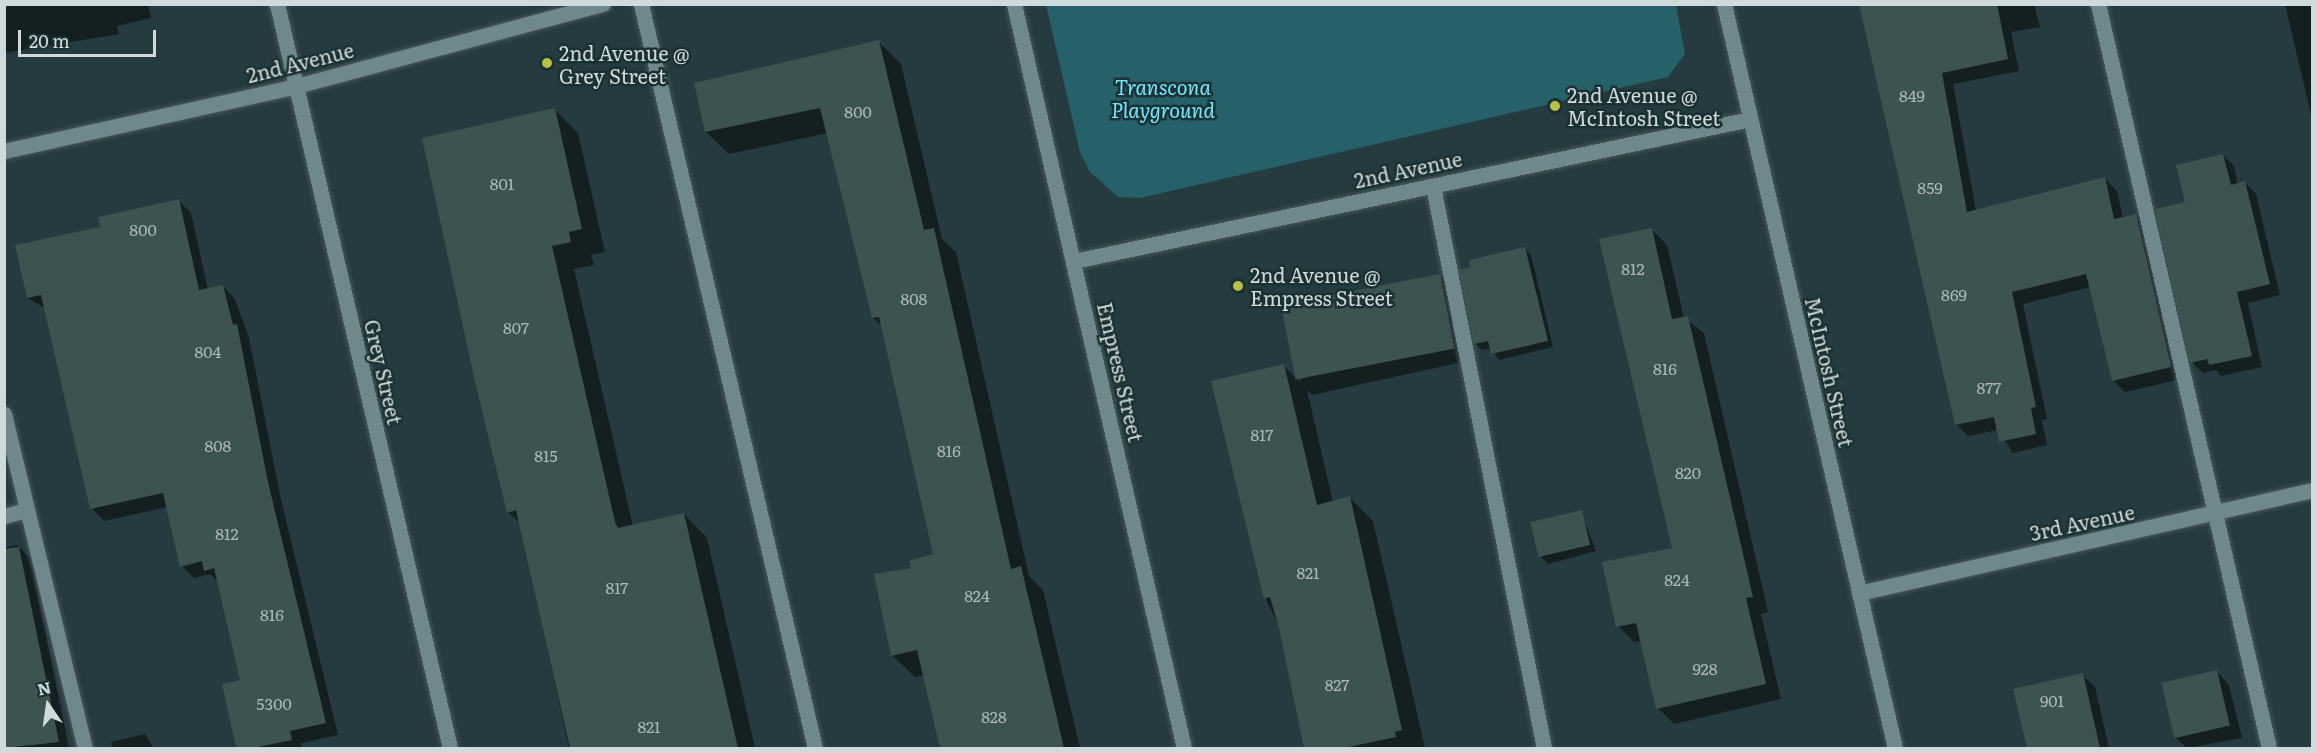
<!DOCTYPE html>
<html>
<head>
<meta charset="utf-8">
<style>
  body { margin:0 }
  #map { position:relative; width:2317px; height:753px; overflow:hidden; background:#263b3f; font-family:Literata,serif }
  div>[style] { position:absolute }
  .green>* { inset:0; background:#266069 }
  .shadow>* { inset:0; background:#0007 }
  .building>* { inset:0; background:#3c5351; transform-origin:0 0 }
  .roads { filter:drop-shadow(0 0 2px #47595d) drop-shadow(0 0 2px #47595d) }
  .lane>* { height:15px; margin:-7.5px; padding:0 7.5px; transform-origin:7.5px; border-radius:7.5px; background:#70888c }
  .street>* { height:15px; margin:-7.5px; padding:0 7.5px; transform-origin:7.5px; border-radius:7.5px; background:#70888c }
  .dots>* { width:16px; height:16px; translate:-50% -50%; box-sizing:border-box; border:3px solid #1c3134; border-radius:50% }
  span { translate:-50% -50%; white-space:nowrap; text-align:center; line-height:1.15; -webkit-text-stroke:5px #1c3134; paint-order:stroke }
  .number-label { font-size:16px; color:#aab8b9 }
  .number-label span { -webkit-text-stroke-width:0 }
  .poi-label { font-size:20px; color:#cedadc }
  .left { translate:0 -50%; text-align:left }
  .street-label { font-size:20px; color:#cedadc }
  .park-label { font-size:20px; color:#74e8fc; font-style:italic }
  .frame { position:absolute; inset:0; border:6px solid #cedadc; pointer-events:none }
  .north { position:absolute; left:18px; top:675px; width:60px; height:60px; -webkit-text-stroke:4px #1c3134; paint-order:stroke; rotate:347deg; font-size:16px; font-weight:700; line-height:24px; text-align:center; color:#cedadc }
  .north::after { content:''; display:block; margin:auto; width:21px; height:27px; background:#cedadc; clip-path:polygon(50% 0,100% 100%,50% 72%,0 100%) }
  .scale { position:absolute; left:18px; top:30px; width:138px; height:27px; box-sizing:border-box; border:3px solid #cedadc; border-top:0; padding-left:8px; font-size:18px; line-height:21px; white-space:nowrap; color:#cedadc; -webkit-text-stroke:4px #1c3134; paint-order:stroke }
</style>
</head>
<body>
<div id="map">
  <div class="green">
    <i style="clip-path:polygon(1046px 5px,1676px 5px,1685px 54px,1668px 77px,1140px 198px,1118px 197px,1090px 172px,1080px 152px)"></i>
  </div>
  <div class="shadow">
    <i style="clip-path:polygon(4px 4px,148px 4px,151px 18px,117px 26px,119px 34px,4px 53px)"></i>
    <i style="clip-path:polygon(1860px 4px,2034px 4px,2040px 27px,2011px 32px,2019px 71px,1953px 84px,1976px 211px,2105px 179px,2117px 191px,2123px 218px,2136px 215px,2148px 227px,2182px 379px,2125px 392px,2113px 380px,2091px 287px,2023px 304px,2047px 419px,2042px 420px,2047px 445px,2013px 453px,1998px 430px,1968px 436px,1956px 424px)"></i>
    <i style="clip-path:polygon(2285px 4px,2312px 4px,2312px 119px)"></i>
    <i style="clip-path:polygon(879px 42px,901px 64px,942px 239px,956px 252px,1029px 576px,1043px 590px,1080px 748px,942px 748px,924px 675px,915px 677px,892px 655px,913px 570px,935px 555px,883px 327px,873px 318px,828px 133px,729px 154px,706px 132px)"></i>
    <i style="clip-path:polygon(555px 110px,578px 133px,605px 252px,591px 255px,594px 265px,574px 269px,633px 526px,684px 514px,707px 538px,755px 748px,569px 748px,520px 523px,508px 512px)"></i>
    <i style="clip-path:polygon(2223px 155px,2234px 166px,2238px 185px,2245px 183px,2256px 194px,2280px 295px,2248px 303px,2262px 367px,2221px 376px,2216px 370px,2203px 373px,2192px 362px,2187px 203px)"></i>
    <i style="clip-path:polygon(179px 201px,191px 213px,208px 290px,223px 286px,235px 299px,249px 338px,280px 495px,338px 735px,301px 743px,302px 748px,237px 748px,224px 685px,242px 682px,218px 582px,210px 574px,194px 578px,182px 566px,167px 507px,104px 521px,92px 508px,46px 309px,28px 298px,102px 229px)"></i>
    <i style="clip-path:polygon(1651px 229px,1667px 245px,1684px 318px,1704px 333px,1768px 612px,1761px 614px,1781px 699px,1674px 724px,1658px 708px,1642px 641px,1634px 642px,1618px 626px,1674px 549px)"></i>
    <i style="clip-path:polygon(1524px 248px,1531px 255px,1553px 347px,1499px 360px,1491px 348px,1482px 350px,1476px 344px,1461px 271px)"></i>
    <i style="clip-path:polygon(1440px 276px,1453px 288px,1467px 361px,1312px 395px,1307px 390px,1333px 502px,1350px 498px,1373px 521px,1425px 748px,1307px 748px,1280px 627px,1265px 598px,1284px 366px,1299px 381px)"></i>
    <i style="clip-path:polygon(1581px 512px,1596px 551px,1548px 564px,1541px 557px)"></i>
    <i style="clip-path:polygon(17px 545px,30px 558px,69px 748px,4px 748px,4px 548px)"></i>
    <i style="clip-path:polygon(2217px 672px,2229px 685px,2242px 738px,2187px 748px,2176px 738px)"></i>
    <i style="clip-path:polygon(2082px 675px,2095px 687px,2109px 748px,2028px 748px,2014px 690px)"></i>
    <i style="clip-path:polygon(145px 734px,154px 748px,113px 748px,111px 742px)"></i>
  </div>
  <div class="building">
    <i style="clip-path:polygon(1859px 4px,1997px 4px,2008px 59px,1942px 73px,1967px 212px,2105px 177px,2114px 219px,2136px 214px,2171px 367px,2112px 381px,2086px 274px,2012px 292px,2036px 407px,2031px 408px,2036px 434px,1999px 442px,1994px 417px,1955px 425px)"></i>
    <i style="clip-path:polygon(879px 40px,924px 230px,934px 228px,1011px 569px,1021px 566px,1064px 748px,940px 748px,917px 650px,891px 656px,874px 574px,911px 568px,909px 561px,933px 554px,879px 317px,872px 318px,820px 108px,705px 132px,694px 83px)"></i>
    <i style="clip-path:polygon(555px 108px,582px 229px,569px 232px,571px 242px,552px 246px,615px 522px,618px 528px,684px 513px,738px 748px,570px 748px,516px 510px,507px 513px,476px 386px,422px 138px)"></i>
    <i style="clip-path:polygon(2223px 154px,2231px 185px,2245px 181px,2270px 284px,2237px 292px,2252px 356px,2209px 365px,2207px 359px,2190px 363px,2155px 209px,2185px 202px,2176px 165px)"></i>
    <i style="clip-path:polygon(179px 199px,199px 290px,223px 285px,233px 325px,237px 324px,268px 482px,326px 723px,290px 731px,292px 740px,253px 748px,236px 748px,222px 684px,240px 680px,214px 568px,204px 571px,202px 561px,180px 567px,163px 493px,90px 509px,41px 295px,27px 298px,15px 245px,100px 227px,98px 217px)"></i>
    <i style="clip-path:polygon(1652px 228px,1672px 319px,1688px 316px,1753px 597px,1746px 598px,1766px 684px,1656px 709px,1636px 623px,1616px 627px,1602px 562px,1672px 548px,1599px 239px)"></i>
    <i style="clip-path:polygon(1525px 247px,1548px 341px,1491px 354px,1488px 341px,1474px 344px,1459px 270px,1471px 267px,1469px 260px)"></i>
    <i style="left:1440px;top:274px;width:76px;height:162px;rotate:79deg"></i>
    <i style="clip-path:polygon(1284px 364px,1317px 505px,1350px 496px,1402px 730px,1395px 732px,1396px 737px,1344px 748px,1304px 748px,1279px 628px,1270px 597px,1264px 599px,1211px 381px)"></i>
    <i style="left:1582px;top:510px;width:36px;height:53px;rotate:77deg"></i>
    <i style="clip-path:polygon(19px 547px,59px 742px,4px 748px,4px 549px)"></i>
    <i style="left:2217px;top:670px;width:57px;height:57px;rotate:77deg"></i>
    <i style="clip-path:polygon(2083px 673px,2100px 748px,2027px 748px,2013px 689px)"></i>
  </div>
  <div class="roads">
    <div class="lane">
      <i style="left:641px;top:4px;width:764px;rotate:76.84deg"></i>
      <i style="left:2098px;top:4px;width:763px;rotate:77.06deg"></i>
      <i style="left:1433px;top:186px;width:573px;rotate:78.83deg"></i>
      <i style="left:4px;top:414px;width:344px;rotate:76.4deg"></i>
      <i style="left:4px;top:516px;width:24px;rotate:-15deg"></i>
    </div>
    <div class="street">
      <i style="left:277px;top:4px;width:764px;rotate:76.91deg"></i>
      <i style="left:1014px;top:4px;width:763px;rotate:77.13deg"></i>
      <i style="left:1724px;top:4px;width:763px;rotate:77.06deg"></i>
      <i style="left:4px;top:151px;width:299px;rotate:-12.5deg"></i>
      <i style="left:296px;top:86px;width:318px;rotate:-15deg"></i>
      <i style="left:1074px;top:261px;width:691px;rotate:-11.86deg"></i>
      <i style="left:1859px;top:593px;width:465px;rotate:-12.8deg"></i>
    </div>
  </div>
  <div class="dots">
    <i style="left:547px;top:63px;background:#b8c147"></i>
    <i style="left:1555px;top:106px;background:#b8c147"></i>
    <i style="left:1238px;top:286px;background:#b8c147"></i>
  </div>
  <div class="number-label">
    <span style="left:1912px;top:95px">849</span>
    <span style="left:858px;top:111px">800</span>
    <span style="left:502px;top:183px">801</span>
    <span style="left:1930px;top:187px">859</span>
    <span style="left:143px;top:229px">800</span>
    <span style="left:1633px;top:268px">812</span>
    <span style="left:1954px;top:294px">869</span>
    <span style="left:914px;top:298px">808</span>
    <span style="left:516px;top:327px">807</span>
    <span style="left:208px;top:351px">804</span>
    <span style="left:1665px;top:368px">816</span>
    <span style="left:1989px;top:387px">877</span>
    <span style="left:1262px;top:434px">817</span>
    <span style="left:218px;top:445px">808</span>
    <span style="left:949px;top:450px">816</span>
    <span style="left:546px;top:455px">815</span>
    <span style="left:1688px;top:472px">820</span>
    <span style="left:227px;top:533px">812</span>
    <span style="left:1308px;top:572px">821</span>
    <span style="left:1677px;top:579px">824</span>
    <span style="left:617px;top:587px">817</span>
    <span style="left:977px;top:595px">824</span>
    <span style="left:272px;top:614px">816</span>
    <span style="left:1705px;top:668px">928</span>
    <span style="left:1337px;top:684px">827</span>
    <span style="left:2052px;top:700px">901</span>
    <span style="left:274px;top:703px">5300</span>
    <span style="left:994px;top:716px">828</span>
    <span style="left:649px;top:726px">821</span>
  </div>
  <div class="poi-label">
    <span class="left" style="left:559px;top:64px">2nd Avenue @<br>Grey Street</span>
    <span class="left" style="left:1567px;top:106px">2nd Avenue @<br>McIntosh Street</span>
    <span class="left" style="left:1250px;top:286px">2nd Avenue @<br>Empress Street</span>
  </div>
  <div class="street-label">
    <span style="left:300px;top:62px;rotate:-14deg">2nd Avenue</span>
    <span style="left:1408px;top:169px;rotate:-12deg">2nd Avenue</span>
    <span style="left:384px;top:372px;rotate:77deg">Grey Street</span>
    <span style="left:1121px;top:372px;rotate:77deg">Empress Street</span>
    <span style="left:1830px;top:372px;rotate:77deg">McIntosh Street</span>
    <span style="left:2082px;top:522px;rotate:-12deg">3rd Avenue</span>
  </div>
  <div class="park-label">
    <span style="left:1163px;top:98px">Transcona<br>Playground</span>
  </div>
  <div class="frame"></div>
  <div class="north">N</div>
  <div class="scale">20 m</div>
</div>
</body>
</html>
